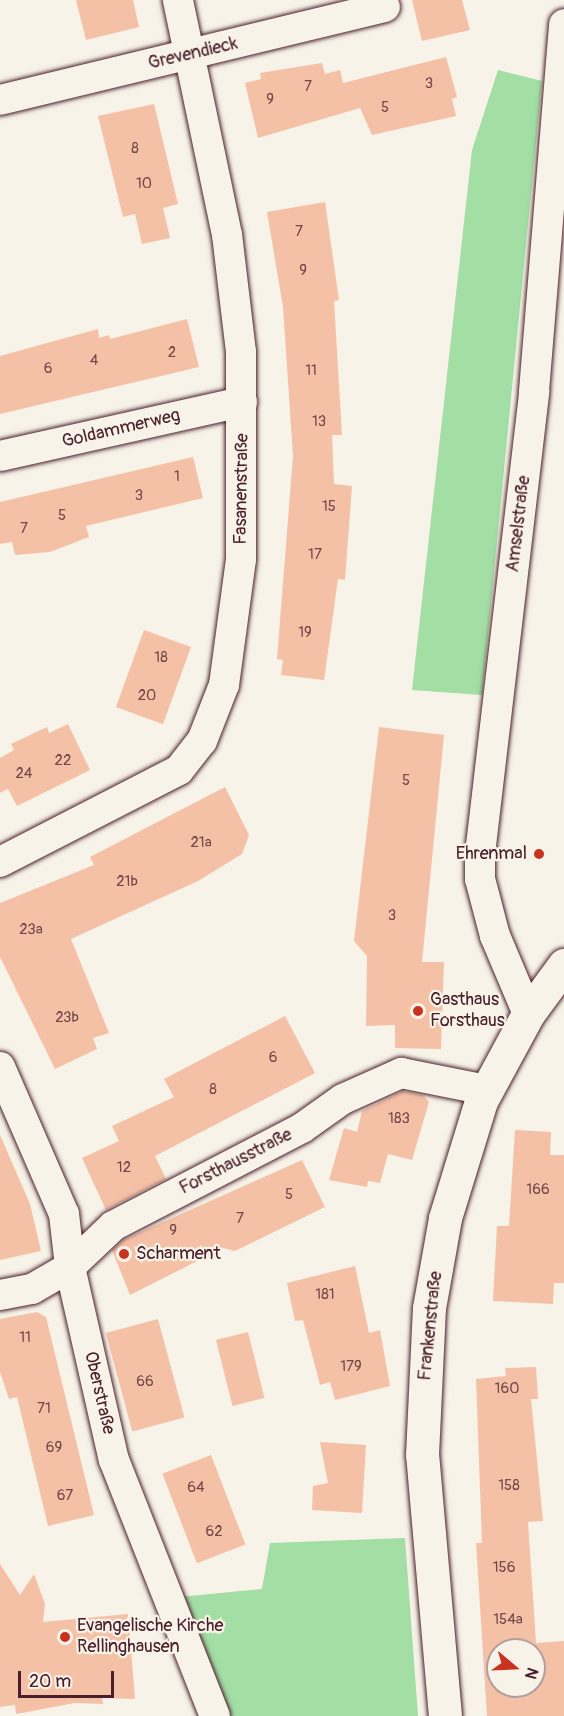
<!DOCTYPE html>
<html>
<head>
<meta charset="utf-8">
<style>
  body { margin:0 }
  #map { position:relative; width:564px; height:1716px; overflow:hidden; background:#f7f3e8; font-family:Pangolin,sans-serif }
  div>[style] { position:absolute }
  .green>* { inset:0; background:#a3dea4 }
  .building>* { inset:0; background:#f4c1a6; transform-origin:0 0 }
  .roads { filter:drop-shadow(0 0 2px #4a1f2b) drop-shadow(0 0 2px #4a1f2b) }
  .minor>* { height:30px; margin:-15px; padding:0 15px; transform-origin:15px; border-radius:15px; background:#f7f3e8 }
  .secondary>* { height:33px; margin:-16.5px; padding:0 16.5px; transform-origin:16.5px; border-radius:16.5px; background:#f7f3e8 }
  .dots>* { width:16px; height:16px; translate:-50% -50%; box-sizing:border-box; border:3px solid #f7f3e8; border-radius:50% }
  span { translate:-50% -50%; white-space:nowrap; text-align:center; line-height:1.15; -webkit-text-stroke:4.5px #f7f3e8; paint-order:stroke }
  .number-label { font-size:15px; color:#74484a }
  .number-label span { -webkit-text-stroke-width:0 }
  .street-label { font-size:18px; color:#4a1f2b }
  .poi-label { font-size:18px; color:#4a1f2b }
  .right { translate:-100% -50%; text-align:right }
  .left { translate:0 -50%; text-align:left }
  .north { position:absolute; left:486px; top:1638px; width:60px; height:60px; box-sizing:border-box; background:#f7f3e8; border:2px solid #b29e9c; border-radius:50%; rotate:109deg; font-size:16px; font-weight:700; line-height:24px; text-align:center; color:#4a1f2b }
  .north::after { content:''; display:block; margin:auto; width:21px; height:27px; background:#c8321e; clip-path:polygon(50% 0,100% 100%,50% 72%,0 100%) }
  .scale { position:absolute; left:18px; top:1671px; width:96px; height:27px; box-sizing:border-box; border:3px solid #4a1f2b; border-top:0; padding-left:8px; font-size:18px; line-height:21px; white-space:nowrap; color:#4a1f2b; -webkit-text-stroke:4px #f7f3e8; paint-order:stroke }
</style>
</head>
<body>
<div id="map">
  <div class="green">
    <i style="clip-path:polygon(498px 70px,542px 81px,482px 695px,412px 690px,472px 150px)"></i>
    <i style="clip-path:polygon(405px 1538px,418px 1716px,218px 1716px,170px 1598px,262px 1589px,270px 1543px)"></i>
  </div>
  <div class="building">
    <i style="clip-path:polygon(76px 0,133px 0,139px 27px,86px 40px)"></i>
    <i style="clip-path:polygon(412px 0,462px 0,470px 30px,422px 41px)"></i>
    <i style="clip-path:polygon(446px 57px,457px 97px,452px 99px,456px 116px,372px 135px,360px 108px,258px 138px,245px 83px,261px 79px,260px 73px,322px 63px,325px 74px,340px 70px,343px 83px)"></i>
    <i style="clip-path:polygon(154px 104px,178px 204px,163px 208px,170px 238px,142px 244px,135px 214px,123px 217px,98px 116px)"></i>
    <i style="clip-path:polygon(325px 202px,339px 300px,334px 301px,342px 435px,332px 435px,334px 484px,352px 486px,345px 580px,338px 579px,324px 680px,281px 675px,283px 660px,277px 659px,293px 456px,283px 307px,267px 212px)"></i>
    <i style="clip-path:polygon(187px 319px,199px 367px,0 414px,0 356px,98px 329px,99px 338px,109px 335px,110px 339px)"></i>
    <i style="clip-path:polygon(193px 457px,203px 498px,86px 526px,89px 537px,50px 552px,15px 555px,12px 542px,0 544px,0 502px)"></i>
    <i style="left:144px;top:630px;width:50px;height:82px;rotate:20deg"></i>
    <i style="clip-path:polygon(68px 724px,90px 770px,17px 806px,8px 789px,0 793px,0 758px,14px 750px,11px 744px,47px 727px,49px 733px)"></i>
    <i style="clip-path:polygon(379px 727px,444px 735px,422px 962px,444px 962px,441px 1049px,395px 1048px,395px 1025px,366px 1026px,367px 956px,354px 941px)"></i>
    <i style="clip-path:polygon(225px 787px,249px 835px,242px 854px,198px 881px,71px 939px,109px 1033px,93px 1038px,97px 1049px,55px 1069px,0 957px,0 903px,94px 865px,90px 857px)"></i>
    <i style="clip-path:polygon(285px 1016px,315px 1073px,155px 1156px,166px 1179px,106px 1210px,82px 1158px,119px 1141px,112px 1126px,174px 1097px,164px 1079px)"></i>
    <i style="clip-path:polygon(403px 1091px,423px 1095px,429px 1102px,412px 1160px,388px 1154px,380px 1183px,368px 1181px,367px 1187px,329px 1180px,344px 1128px,357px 1132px,362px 1111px)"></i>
    <i style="clip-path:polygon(515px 1130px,551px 1132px,550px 1155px,564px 1155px,564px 1283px,554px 1283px,553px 1304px,493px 1301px,497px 1226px,509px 1226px)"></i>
    <i style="clip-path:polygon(0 1135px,30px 1204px,41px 1251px,0 1260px)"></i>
    <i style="clip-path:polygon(302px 1160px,325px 1207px,235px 1251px,223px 1248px,130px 1295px,112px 1250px,123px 1240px)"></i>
    <i style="clip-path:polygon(355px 1266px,369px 1333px,380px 1330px,390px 1386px,335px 1400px,330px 1382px,320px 1385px,303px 1320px,295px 1321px,287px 1283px)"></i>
    <i style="clip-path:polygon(37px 1312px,46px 1317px,94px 1515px,48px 1526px,17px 1397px,9px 1399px,0 1372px,0 1319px)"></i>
    <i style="left:158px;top:1319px;width:102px;height:54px;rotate:75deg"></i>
    <i style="left:248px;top:1332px;width:68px;height:33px;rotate:76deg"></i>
    <i style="clip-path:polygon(evenodd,536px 1367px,538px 1399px,531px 1399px,543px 1521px,528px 1522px,536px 1643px,564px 1641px,564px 1716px,487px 1716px,476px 1543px,482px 1543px,476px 1379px,506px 1376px,505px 1368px,536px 1367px,498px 1650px,534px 1650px,534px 1686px,498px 1686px,498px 1650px)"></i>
    <i style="clip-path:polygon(320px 1442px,366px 1445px,362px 1513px,312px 1510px,313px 1486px,328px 1483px)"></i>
    <i style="left:211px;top:1455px;width:96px;height:52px;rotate:69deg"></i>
    <i style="clip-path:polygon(0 1564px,20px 1595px,34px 1574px,45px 1604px,43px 1622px,128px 1614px,135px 1699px,102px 1698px,103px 1704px,75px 1703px,16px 1714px,15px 1705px,0 1707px)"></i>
  </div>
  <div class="roads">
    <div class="minor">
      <i style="left:0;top:100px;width:396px;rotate:-13.6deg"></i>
      <i style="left:0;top:456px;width:248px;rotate:-12.6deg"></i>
      <i style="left:0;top:862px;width:201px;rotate:-27.2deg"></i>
      <i style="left:179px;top:770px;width:37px;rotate:-52deg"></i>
      <i style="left:202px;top:741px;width:60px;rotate:-68.6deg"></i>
      <i style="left:224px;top:685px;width:127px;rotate:-82.3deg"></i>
      <i style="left:241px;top:559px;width:207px;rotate:-90deg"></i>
      <i style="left:241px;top:352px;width:118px;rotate:-96.8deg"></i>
      <i style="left:227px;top:235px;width:240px;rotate:-101.8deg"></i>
      <i style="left:528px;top:1014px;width:85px;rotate:-112.9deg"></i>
      <i style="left:495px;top:936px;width:59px;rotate:-104.7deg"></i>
      <i style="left:480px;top:879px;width:25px;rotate:-90deg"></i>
      <i style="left:480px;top:854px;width:466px;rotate:-83.3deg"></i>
      <i style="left:534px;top:391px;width:368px;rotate:-85.3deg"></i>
      <i style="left:0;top:1067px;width:160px;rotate:66.5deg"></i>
      <i style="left:64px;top:1214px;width:53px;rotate:83.5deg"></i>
      <i style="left:70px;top:1267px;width:198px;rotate:77.2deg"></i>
      <i style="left:114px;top:1460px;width:275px;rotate:68.5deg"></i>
      <i style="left:0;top:1295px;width:33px;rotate:-11deg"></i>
      <i style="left:32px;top:1289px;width:44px;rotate:-30.1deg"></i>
      <i style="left:70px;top:1267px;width:59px;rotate:-43.6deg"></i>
      <i style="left:113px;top:1226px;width:213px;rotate:-27.4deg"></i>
      <i style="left:302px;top:1128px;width:50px;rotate:-35.3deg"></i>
      <i style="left:343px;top:1099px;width:64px;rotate:-24.1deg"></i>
      <i style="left:401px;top:1073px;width:87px;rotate:11.3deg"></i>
    </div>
    <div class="secondary">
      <i style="left:445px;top:1716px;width:262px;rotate:-95deg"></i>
      <i style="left:422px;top:1455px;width:147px;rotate:-87.3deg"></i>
      <i style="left:429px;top:1308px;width:91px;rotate:-79.9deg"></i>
      <i style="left:445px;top:1218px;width:122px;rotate:-72.9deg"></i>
      <i style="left:481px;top:1101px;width:99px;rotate:-61.6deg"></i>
      <i style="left:528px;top:1014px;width:61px;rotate:-53.7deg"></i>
    </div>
  </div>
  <div class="dots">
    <i style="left:539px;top:854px;background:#c8321e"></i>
    <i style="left:418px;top:1011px;background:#c8321e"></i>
    <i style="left:124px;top:1254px;background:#c8321e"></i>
    <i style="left:65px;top:1637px;background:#c8321e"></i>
  </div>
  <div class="number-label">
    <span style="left:429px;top:84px">3</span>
    <span style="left:308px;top:87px">7</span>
    <span style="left:270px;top:100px">9</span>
    <span style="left:385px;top:108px">5</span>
    <span style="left:135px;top:149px">8</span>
    <span style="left:144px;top:184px">10</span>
    <span style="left:299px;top:232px">7</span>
    <span style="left:303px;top:271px">9</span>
    <span style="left:172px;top:353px">2</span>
    <span style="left:94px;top:361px">4</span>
    <span style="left:48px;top:369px">6</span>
    <span style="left:311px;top:371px">11</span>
    <span style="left:319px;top:422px">13</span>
    <span style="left:177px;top:477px">1</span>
    <span style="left:139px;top:496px">3</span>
    <span style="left:329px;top:507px">15</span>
    <span style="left:62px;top:516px">5</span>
    <span style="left:24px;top:529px">7</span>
    <span style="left:315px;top:555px">17</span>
    <span style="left:305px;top:633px">19</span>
    <span style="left:161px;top:658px">18</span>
    <span style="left:147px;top:696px">20</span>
    <span style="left:63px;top:761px">22</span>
    <span style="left:24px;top:774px">24</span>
    <span style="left:406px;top:781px">5</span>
    <span style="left:201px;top:843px">21a</span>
    <span style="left:127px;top:882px">21b</span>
    <span style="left:392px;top:916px">3</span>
    <span style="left:31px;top:930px">23a</span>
    <span style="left:67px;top:1018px">23b</span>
    <span style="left:273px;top:1058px">6</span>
    <span style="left:213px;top:1090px">8</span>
    <span style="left:399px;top:1119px">183</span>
    <span style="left:124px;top:1168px">12</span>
    <span style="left:538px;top:1190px">166</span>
    <span style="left:289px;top:1195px">5</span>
    <span style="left:240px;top:1219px">7</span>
    <span style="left:173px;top:1231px">9</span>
    <span style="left:325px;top:1295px">181</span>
    <span style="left:25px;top:1338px">11</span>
    <span style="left:351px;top:1367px">179</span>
    <span style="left:145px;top:1382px">66</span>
    <span style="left:507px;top:1389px">160</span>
    <span style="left:44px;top:1409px">71</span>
    <span style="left:54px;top:1448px">69</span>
    <span style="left:509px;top:1486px">158</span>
    <span style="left:196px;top:1488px">64</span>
    <span style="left:65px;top:1496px">67</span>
    <span style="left:214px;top:1532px">62</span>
    <span style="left:504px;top:1568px">156</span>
    <span style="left:508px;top:1620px">154a</span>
  </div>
  <div class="street-label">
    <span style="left:193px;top:54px;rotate:-13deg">Grevendieck</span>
    <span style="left:121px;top:429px;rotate:-13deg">Goldammerweg</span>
    <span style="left:242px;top:489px;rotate:-89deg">Fasanenstraße</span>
    <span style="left:519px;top:524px;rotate:-83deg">Amselstraße</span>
    <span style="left:236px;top:1162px;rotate:-27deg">Forsthausstraße</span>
    <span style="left:431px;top:1326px;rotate:-84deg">Frankenstraße</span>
    <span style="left:99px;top:1393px;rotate:77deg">Oberstraße</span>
  </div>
  <div class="poi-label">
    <span class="right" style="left:527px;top:854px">Ehrenmal</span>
    <span class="left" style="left:430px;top:1011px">Gasthaus<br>Forsthaus</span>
    <span class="left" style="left:136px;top:1254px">Scharment</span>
    <span class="left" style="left:77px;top:1637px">Evangelische Kirche<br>Rellinghausen</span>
  </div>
  <div class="north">N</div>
  <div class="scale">20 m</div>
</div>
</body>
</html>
